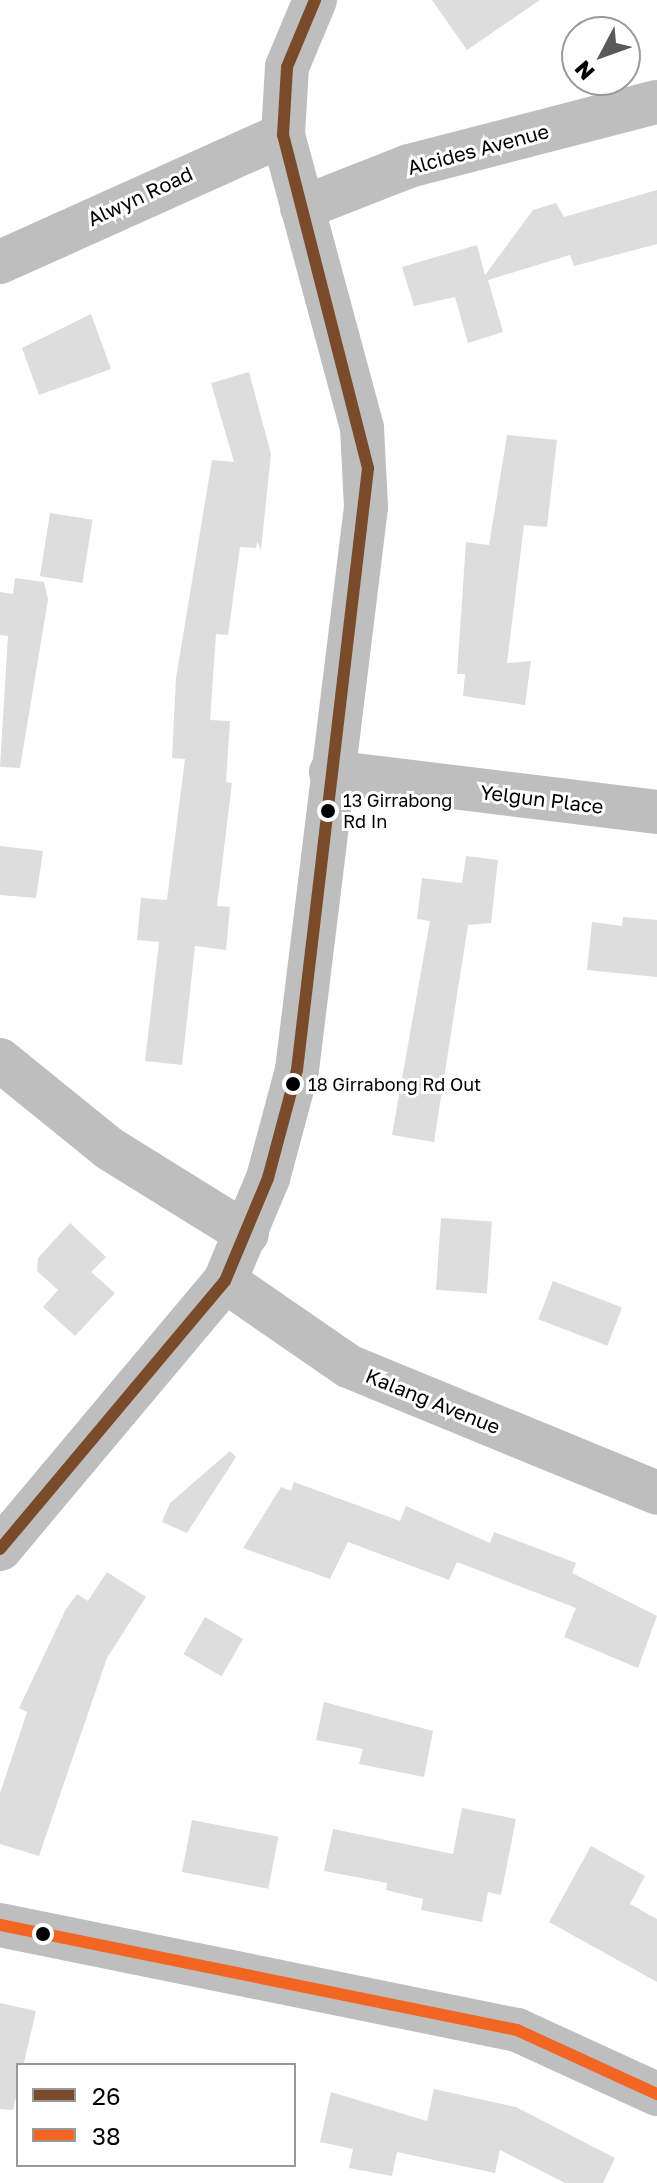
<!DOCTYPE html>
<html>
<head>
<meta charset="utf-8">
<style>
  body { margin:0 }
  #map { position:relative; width:657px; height:2183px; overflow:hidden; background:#fff; font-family:"Golos Text",sans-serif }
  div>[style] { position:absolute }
  .building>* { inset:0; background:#ddd; transform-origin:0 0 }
  .minor>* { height:44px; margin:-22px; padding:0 22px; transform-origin:22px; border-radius:22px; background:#bebebe }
  .tertiary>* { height:44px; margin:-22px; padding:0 22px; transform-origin:22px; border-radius:22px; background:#bebebe }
  .bus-1>* { height:12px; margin:-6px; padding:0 6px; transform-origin:6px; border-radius:6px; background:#7a4b2a }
  .bus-2>* { height:12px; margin:-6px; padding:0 6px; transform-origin:6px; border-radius:6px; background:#f26522 }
  .dots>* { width:22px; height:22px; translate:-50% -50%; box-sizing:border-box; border:4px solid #fff; border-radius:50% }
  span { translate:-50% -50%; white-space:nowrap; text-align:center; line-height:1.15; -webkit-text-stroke:6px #fff; paint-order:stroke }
  .bus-label { font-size:18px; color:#000 }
  .left { translate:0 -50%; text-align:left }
  .street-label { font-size:20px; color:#000 }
  .legend { position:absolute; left:16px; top:2063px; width:280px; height:104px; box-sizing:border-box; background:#fff; border:2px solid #999; margin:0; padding:10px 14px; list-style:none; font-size:24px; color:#000 }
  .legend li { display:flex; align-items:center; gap:16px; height:40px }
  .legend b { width:40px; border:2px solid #999 }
  .north { position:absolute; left:561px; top:16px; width:80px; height:80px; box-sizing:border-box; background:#fff; border:2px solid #999; border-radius:50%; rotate:229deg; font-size:22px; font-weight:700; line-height:32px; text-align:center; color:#000 }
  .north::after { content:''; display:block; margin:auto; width:28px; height:36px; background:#595959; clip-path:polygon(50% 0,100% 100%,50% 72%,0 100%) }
</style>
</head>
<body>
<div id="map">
  <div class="building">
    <i style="clip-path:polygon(432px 0,540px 0,467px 50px)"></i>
    <i style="clip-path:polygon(657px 190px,657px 244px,574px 266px,570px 255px,488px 280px,503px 332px,468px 343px,455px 297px,414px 306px,402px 267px,477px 245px,485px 275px,533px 210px,556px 203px,564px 217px)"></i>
    <i style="clip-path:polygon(91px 314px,111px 369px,39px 395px,22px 348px)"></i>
    <i style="clip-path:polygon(249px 372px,271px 454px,261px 550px,257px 542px,256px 548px,240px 547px,228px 635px,216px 634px,210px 720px,230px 721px,226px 782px,232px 783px,217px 906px,230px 907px,226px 950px,195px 946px,182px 1065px,145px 1061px,159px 942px,137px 940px,141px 898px,167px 900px,185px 759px,172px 758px,176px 678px,212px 460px,234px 462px,211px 383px)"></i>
    <i style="clip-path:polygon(507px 435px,557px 440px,547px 527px,524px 525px,507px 663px,531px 661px,525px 705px,463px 696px,465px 674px,457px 674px,466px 542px,489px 545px)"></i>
    <i style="left:50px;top:513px;width:43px;height:64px;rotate:9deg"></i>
    <i style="clip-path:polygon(15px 578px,44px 582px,48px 600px,20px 768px,0 767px,8px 636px,0 635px,0 592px,13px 594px)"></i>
    <i style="clip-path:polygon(0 846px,43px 851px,36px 898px,0 895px)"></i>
    <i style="clip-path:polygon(466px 856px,498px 860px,491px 923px,468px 925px,434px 1142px,392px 1135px,430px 921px,417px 919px,422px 878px,462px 883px)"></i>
    <i style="clip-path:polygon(623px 917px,657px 920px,657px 977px,587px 970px,592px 922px,622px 926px)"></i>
    <i style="left:441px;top:1218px;width:51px;height:72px;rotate:4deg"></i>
    <i style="clip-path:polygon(70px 1223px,106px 1257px,91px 1272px,115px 1293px,75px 1336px,43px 1307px,58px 1290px,37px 1271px,38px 1258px)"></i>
    <i style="left:553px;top:1281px;width:74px;height:41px;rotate:21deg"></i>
    <i style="clip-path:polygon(230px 1451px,236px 1457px,187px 1533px,162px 1522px,170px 1503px)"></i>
    <i style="clip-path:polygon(294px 1482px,400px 1521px,406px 1506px,490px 1543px,494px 1532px,576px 1563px,572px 1573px,657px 1616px,638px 1668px,564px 1637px,576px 1608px,457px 1562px,449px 1580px,348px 1542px,330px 1579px,243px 1548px,281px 1487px,291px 1491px)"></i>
    <i style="clip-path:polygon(107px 1572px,146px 1597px,107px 1658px,39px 1856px,0 1844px,0 1793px,27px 1712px,19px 1708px,66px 1609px,77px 1594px,88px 1601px)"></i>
    <i style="left:205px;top:1617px;width:44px;height:43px;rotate:30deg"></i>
    <i style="clip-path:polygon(324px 1702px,433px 1731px,424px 1777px,359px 1764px,363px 1749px,316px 1740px)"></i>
    <i style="clip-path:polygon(462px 1808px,516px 1819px,501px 1895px,488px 1892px,482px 1922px,421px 1910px,423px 1899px,386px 1890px,387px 1883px,324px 1871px,333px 1829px,453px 1854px)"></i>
    <i style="left:192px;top:1820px;width:88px;height:53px;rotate:11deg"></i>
    <i style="clip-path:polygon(591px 1846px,645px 1876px,630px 1904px,657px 1919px,657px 1982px,549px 1922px)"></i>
    <i style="clip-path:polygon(0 2003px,36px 2011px,13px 2110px,0 2109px)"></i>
    <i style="clip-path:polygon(434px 2089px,516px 2107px,615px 2158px,603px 2183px,565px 2183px,500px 2150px,495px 2173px,397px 2152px,392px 2176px,349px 2168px,353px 2149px,320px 2142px,331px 2092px,427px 2121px)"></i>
  </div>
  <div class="minor">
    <i style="left:302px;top:208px;width:115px;rotate:-21.4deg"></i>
    <i style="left:409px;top:166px;width:256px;rotate:-14.5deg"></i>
    <i style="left:0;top:262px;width:310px;rotate:-24.2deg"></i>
    <i style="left:331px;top:772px;width:328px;rotate:7deg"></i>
    <i style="left:0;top:1060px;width:141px;rotate:39deg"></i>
    <i style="left:110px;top:1149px;width:161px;rotate:31.8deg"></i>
    <i style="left:0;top:1549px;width:350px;rotate:-50deg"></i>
    <i style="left:0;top:1925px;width:528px;rotate:11.48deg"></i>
    <i style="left:517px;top:2030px;width:154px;rotate:24.6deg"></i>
  </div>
  <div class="tertiary">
    <i style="left:315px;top:0;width:73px;rotate:112.7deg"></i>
    <i style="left:287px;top:67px;width:68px;rotate:93.4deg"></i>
    <i style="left:283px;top:135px;width:303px;rotate:74.9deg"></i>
    <i style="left:362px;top:428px;width:79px;rotate:87.1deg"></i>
    <i style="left:366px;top:507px;width:567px;rotate:96.99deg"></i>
    <i style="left:297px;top:1070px;width:112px;rotate:105deg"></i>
    <i style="left:268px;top:1178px;width:112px;rotate:112.7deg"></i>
    <i style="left:225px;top:1281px;width:150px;rotate:34.6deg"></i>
    <i style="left:348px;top:1366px;width:334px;rotate:22.3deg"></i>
  </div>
  <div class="bus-1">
    <i style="left:0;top:1549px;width:350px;rotate:-50deg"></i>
    <i style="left:225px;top:1281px;width:112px;rotate:-67.3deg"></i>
    <i style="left:268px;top:1178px;width:112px;rotate:-75deg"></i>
    <i style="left:297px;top:1070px;width:606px;rotate:-83.27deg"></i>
    <i style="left:368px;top:468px;width:344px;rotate:-104.3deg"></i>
    <i style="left:283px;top:135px;width:68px;rotate:-86.6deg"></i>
    <i style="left:287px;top:67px;width:73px;rotate:-67.3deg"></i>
  </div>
  <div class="bus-2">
    <i style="left:0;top:1925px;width:528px;rotate:11.48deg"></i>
    <i style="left:517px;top:2030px;width:154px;rotate:24.6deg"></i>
  </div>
  <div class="dots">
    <i style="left:328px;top:811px;background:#000"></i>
    <i style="left:293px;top:1084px;background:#000"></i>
    <i style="left:43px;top:1934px;background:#000"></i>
  </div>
  <div class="bus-label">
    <span class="left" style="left:343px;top:811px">13 Girrabong<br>Rd In</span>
    <span class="left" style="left:308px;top:1084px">18 Girrabong Rd Out</span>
  </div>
  <div class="street-label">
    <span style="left:478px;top:149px;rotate:-15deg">Alcides Avenue</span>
    <span style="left:140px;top:196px;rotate:-25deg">Alwyn Road</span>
    <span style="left:542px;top:799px;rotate:7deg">Yelgun Place</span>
    <span style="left:433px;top:1401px;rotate:22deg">Kalang Avenue</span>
  </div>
  <ul class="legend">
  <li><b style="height:10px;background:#7a4b2a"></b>26</li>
  <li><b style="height:10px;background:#f26522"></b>38</li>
  </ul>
  <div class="north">N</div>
</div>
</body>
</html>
